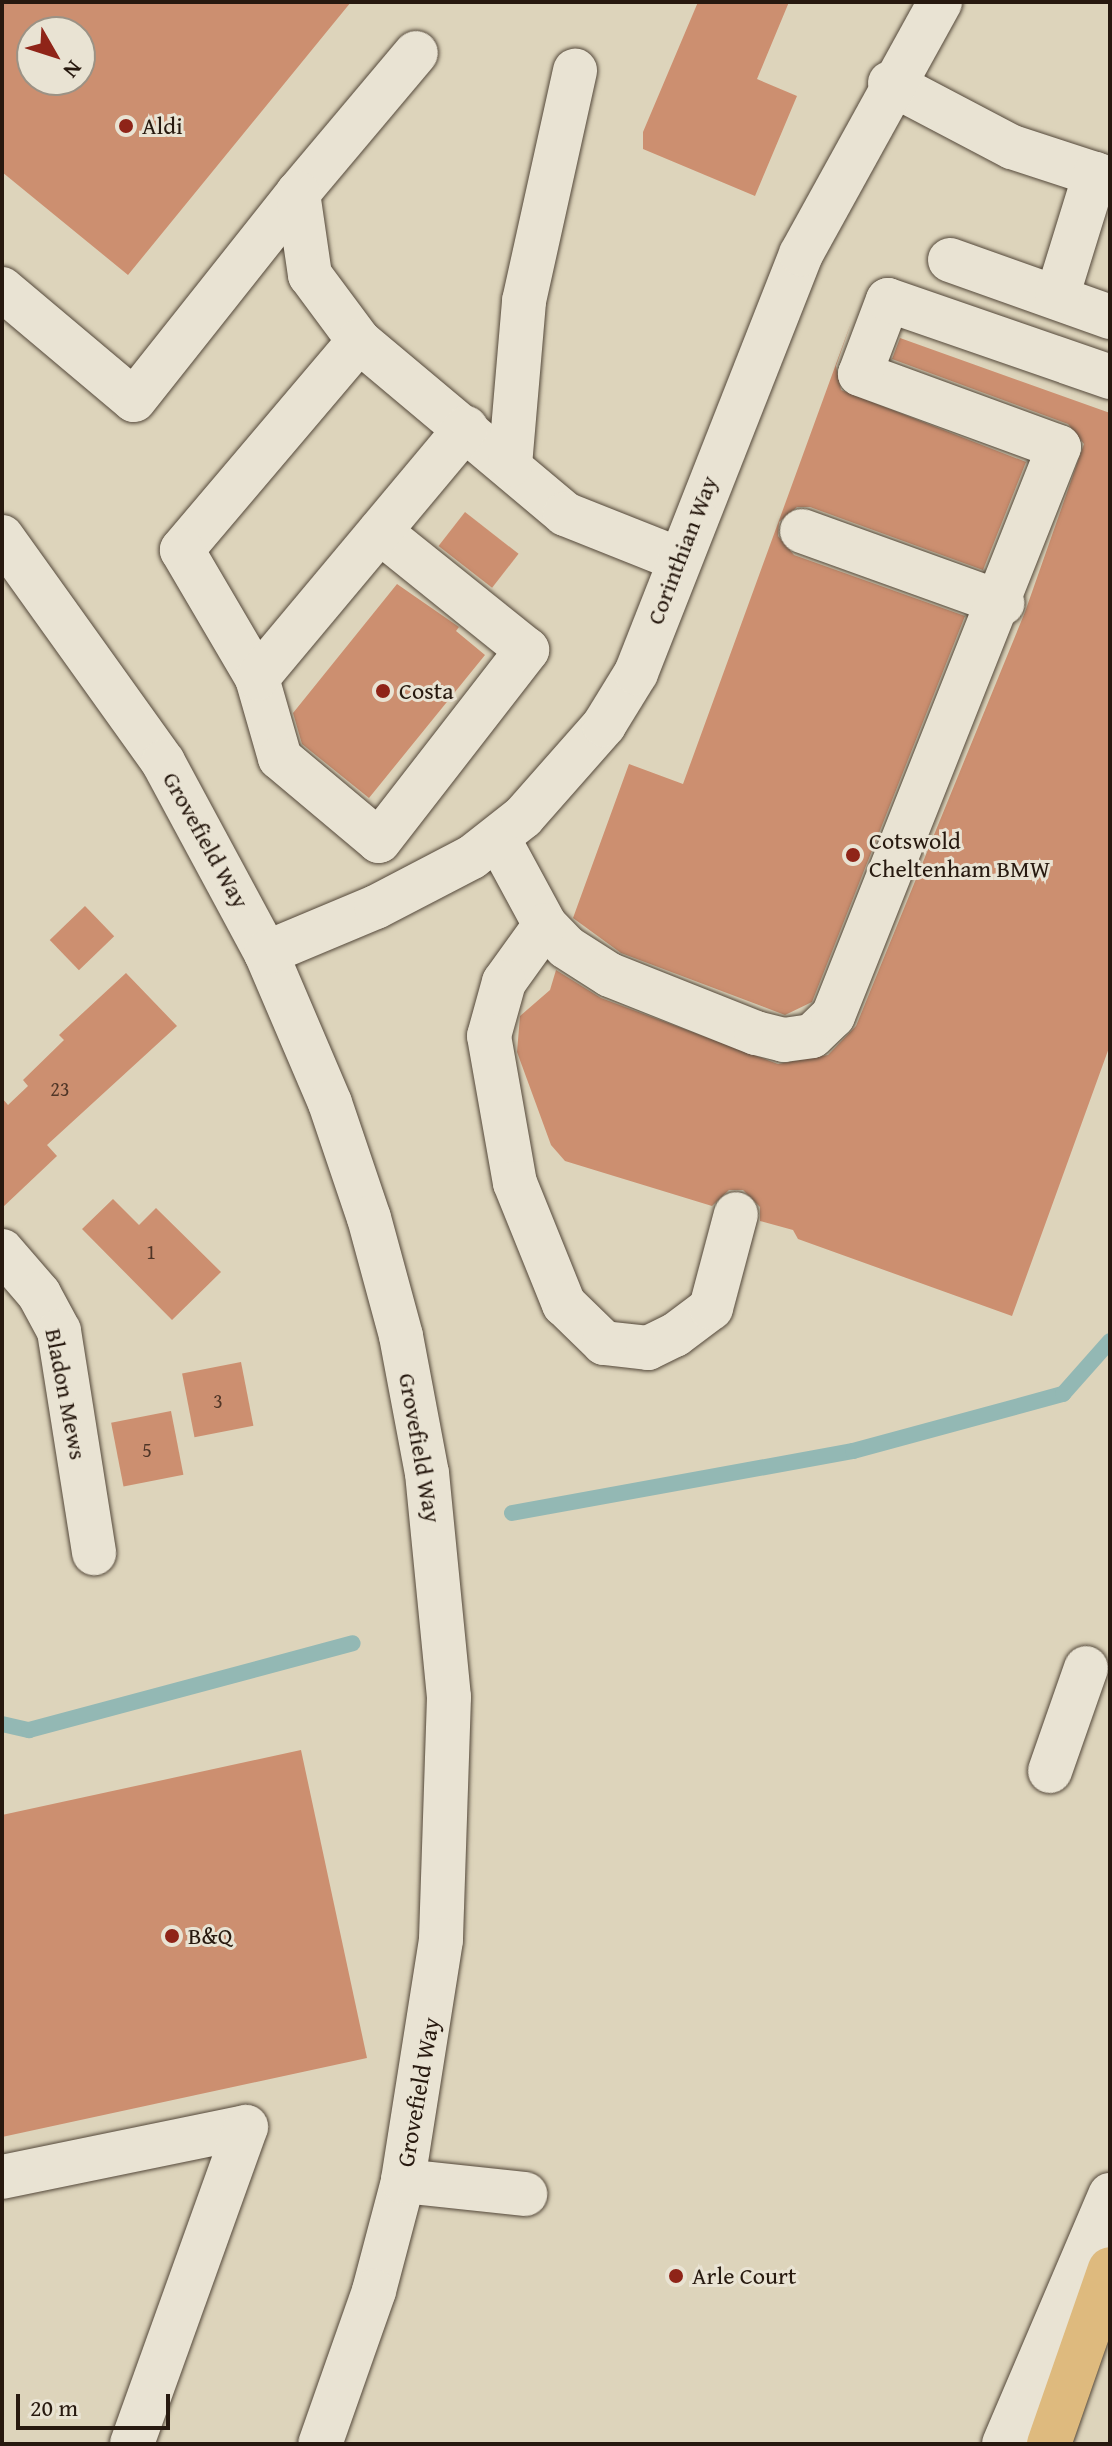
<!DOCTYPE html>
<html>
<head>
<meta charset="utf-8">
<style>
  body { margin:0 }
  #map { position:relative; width:1112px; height:2446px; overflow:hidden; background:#ddd4bb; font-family:"Gentium Book Plus",serif }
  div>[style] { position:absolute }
  .stream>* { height:16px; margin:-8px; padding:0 8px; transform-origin:8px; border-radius:8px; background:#93b8b4 }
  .building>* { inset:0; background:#cc8f70; transform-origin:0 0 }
  .roads { filter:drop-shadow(0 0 2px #54483a) drop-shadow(0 0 2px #54483a) }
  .minor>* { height:44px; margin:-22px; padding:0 22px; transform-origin:22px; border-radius:22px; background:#e9e3d3 }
  .highway>* { height:44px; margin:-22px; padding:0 22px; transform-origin:22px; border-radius:22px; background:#deba7e }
  .dots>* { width:22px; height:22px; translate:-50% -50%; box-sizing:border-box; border:4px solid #e9e3d3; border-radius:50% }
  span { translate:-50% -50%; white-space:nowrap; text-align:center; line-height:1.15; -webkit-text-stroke:6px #e9e3d3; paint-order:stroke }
  .number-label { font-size:20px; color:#503627 }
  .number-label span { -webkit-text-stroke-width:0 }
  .poi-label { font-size:24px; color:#27190f }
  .left { translate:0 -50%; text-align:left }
  .street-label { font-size:24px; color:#27190f }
  .frame { position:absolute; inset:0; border:4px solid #27190f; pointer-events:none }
  .north { position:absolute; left:16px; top:16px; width:80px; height:80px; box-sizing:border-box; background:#e9e3d3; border:2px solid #9b9285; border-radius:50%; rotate:129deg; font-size:22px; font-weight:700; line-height:32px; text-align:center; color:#27190f }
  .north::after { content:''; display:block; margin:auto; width:28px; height:36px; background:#8f2418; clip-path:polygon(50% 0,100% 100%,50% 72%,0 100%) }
  .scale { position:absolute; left:16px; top:2394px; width:154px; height:36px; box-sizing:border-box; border:4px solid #27190f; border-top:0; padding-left:10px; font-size:24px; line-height:28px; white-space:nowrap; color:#27190f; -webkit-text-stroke:6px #e9e3d3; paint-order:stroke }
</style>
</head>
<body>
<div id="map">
  <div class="stream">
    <i style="left:512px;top:1513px;width:347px;rotate:-10.3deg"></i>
    <i style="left:853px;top:1451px;width:218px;rotate:-15.2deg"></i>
    <i style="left:1063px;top:1394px;width:71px;rotate:-48.4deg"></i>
    <i style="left:2px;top:1724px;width:28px;rotate:13deg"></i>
    <i style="left:29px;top:1730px;width:335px;rotate:-15deg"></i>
  </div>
  <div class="building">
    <i style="clip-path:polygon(evenodd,2px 2px,351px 2px,128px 275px,2px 172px,2px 2px,32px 32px,80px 32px,80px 80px,32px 80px,32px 32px)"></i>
    <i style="clip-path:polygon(698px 2px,789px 2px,757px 79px,797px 96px,755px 196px,643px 149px,643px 132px)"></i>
    <i style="clip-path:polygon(852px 320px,836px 366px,841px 390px,1026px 462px,983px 570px,810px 507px,797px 507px,779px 522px,778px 536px,794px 555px,965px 616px,812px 1002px,785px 1015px,621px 953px,573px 918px,629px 764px,683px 784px)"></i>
    <i style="clip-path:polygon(900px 338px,1110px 413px,1110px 1045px,1012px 1316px,798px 1239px,793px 1230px,760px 1221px,760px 1207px,743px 1190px,729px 1190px,712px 1206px,565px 1161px,551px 1145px,517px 1052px,520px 1016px,550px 990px,556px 970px,601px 998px,778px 1064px,828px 1055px,856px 1026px,1025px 612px,1084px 444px,1068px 424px,892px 359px)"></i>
    <i style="left:465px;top:512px;width:68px;height:43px;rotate:38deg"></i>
    <i style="clip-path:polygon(397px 584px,459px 627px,456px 631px,485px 655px,369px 798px,302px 744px,293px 713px)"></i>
    <i style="left:85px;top:906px;width:42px;height:49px;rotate:46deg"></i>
    <i style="clip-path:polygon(126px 973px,177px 1026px,47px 1145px,57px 1156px,2px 1208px,2px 1098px,8px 1105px,28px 1086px,23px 1080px,64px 1040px,59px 1035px)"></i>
    <i style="clip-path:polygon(113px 1199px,139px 1225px,156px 1208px,221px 1272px,172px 1320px,82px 1229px)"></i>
    <i style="left:241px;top:1362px;width:65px;height:60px;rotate:79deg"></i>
    <i style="left:171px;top:1411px;width:65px;height:61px;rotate:79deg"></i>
    <i style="clip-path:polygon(301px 1750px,367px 2058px,2px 2137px,2px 1815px)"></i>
  </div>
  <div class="roads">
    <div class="minor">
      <i style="left:890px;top:83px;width:138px;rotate:27.7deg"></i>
      <i style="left:1012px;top:147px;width:103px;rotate:18.1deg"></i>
      <i style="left:298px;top:193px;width:183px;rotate:-49.9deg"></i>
      <i style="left:950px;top:260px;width:170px;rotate:19.6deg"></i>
      <i style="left:2px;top:289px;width:172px;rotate:40.1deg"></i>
      <i style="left:134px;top:400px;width:264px;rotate:-51.6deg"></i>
      <i style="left:298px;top:193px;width:83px;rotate:81.7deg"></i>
      <i style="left:310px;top:275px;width:82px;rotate:53.4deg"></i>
      <i style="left:359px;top:341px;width:269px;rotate:40deg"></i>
      <i style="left:565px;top:514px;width:122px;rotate:21.7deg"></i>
      <i style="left:1057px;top:297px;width:129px;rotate:-72.8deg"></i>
      <i style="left:359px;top:341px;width:274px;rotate:130.3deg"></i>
      <i style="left:182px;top:550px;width:148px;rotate:59.6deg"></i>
      <i style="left:257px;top:678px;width:83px;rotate:74deg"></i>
      <i style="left:280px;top:758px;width:129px;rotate:40deg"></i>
      <i style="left:379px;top:841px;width:242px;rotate:-52.2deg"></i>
      <i style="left:527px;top:650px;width:189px;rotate:-141.2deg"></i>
      <i style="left:510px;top:465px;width:165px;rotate:-85.1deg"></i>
      <i style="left:524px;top:301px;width:236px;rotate:-77.5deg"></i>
      <i style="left:802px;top:531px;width:213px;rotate:19.8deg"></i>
      <i style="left:2px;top:537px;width:277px;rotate:54.4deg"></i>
      <i style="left:163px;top:762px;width:217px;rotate:61.7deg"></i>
      <i style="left:266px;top:953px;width:163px;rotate:66.9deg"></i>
      <i style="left:330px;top:1103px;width:121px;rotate:71.3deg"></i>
      <i style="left:369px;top:1218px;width:122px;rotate:74.8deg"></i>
      <i style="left:401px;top:1336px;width:139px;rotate:79.3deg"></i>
      <i style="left:427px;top:1473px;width:225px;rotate:84.4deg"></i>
      <i style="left:449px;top:1697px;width:243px;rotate:91.9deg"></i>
      <i style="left:441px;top:1940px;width:244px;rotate:99deg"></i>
      <i style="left:403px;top:2181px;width:114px;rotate:104.8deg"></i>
      <i style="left:374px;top:2291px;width:162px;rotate:109.4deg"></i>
      <i style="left:257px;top:678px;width:326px;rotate:-50.1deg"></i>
      <i style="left:498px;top:838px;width:99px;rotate:61.6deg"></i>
      <i style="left:545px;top:925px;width:30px;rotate:46deg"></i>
      <i style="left:566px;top:947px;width:52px;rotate:32.5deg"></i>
      <i style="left:610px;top:975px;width:157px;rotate:21.7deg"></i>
      <i style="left:756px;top:1033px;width:29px;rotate:14deg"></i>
      <i style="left:784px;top:1040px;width:28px;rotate:-8deg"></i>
      <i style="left:812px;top:1036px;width:29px;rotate:-44deg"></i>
      <i style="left:833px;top:1016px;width:612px;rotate:-68.34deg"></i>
      <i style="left:1059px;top:447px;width:212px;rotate:-159.9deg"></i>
      <i style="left:860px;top:374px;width:79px;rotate:-69.3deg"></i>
      <i style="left:888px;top:300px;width:235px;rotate:19.1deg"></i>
      <i style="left:545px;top:925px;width:70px;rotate:125.7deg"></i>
      <i style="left:504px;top:982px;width:56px;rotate:105.5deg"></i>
      <i style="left:489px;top:1036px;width:149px;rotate:80deg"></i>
      <i style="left:515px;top:1183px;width:131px;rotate:68deg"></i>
      <i style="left:564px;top:1304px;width:56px;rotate:44.3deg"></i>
      <i style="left:604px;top:1343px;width:44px;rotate:6.5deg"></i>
      <i style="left:648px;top:1348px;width:30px;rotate:-26deg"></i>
      <i style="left:675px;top:1335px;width:45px;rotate:-36.9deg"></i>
      <i style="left:711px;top:1308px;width:97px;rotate:-75.1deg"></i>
      <i style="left:266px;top:953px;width:119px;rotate:-22.7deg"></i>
      <i style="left:376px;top:907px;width:108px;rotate:-27.5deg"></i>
      <i style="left:472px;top:857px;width:65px;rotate:-38.1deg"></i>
      <i style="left:523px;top:817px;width:123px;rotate:-48.6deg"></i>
      <i style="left:604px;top:725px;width:61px;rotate:-58.4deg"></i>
      <i style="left:636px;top:673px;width:450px;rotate:-68.5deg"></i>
      <i style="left:801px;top:254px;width:288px;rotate:-61.1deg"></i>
      <i style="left:2px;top:1251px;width:57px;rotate:49.3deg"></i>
      <i style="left:39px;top:1294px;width:42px;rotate:61.6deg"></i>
      <i style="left:59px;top:1331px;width:225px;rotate:81deg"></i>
      <i style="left:1050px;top:1771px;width:109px;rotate:-70.7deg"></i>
      <i style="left:2px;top:2177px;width:249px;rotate:-11.6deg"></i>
      <i style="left:246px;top:2127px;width:337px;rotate:109.8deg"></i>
      <i style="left:403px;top:2181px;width:123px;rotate:6.1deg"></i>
      <i style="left:1004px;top:2444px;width:271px;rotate:-66.9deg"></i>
    </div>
    <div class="highway">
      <i style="left:1049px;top:2444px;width:185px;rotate:-70.8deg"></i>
    </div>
  </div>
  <div class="dots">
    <i style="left:126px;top:126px;background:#8f2418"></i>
    <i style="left:383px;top:691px;background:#8f2418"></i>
    <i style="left:853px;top:855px;background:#8f2418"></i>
    <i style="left:172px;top:1936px;background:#8f2418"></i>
    <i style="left:676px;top:2276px;background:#8f2418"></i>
  </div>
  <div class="number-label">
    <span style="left:60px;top:1088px">23</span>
    <span style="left:151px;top:1251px">1</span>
    <span style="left:218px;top:1400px">3</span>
    <span style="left:147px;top:1449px">5</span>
  </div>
  <div class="poi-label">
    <span class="left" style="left:142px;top:126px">Aldi</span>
    <span class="left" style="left:399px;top:691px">Costa</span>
    <span class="left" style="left:869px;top:855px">Cotswold<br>Cheltenham BMW</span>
    <span class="left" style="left:188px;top:1936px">B&amp;Q</span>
    <span class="left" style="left:692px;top:2276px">Arle Court</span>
  </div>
  <div class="street-label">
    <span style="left:682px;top:550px;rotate:-69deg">Corinthian Way</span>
    <span style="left:206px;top:840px;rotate:61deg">Grovefield Way</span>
    <span style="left:66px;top:1394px;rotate:79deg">Bladon Mews</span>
    <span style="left:420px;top:1448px;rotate:80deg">Grovefield Way</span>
    <span style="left:418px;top:2092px;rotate:-80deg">Grovefield Way</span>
  </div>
  <div class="frame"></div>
  <div class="north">N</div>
  <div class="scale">20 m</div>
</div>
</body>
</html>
